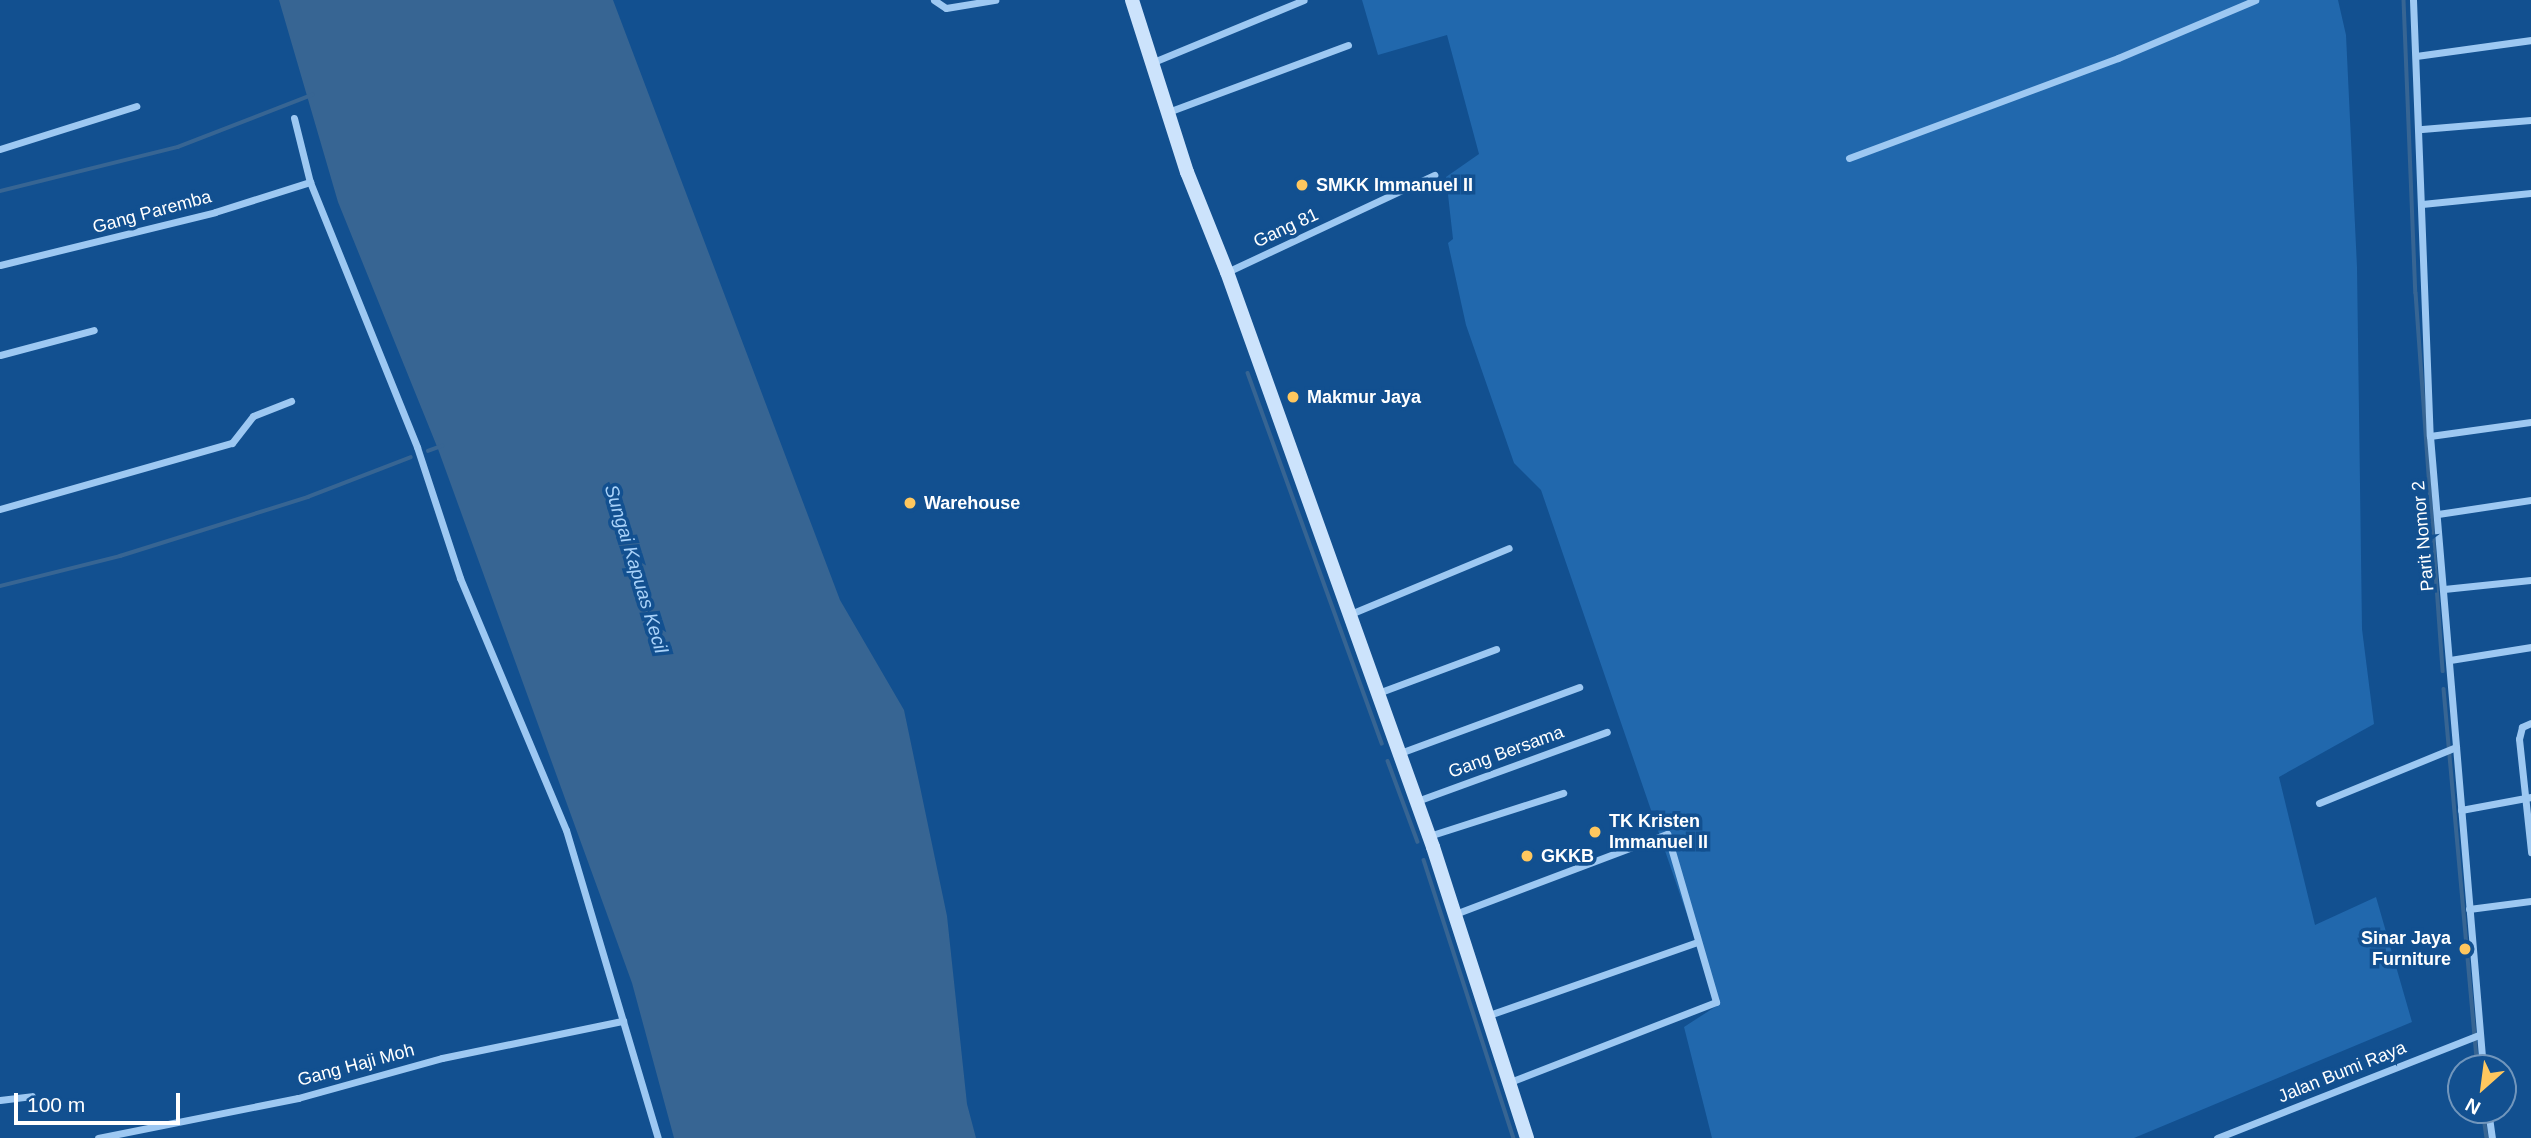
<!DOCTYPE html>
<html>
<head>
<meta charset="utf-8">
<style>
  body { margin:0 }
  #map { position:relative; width:2531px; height:1138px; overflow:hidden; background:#125090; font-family:Arial,sans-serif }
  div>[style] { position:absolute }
  .green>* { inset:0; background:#2168ad }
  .water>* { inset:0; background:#376593 }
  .stream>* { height:3.5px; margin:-1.75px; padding:0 1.75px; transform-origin:1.75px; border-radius:1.75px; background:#376593 }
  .street>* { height:7px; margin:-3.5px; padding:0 3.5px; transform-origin:3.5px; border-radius:3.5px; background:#9dc8f2 }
  .secondary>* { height:14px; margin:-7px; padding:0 7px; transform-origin:7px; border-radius:7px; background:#cce3fc }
  .dots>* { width:19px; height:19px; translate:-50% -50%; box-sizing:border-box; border:4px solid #125090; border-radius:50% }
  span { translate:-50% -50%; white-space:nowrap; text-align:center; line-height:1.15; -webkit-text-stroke:7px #125090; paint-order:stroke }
  .poi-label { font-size:18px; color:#fff; font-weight:700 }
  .left { translate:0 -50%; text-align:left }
  .right { translate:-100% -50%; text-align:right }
  .street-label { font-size:18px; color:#fff }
  .water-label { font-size:19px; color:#a9d2f9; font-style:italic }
  .north { position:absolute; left:2447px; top:1054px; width:70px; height:70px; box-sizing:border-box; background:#125090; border:2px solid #7196bc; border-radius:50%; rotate:208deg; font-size:19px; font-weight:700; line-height:28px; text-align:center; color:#fff }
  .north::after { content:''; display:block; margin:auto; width:24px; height:32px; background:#ffc75e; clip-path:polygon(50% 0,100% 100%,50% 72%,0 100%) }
  .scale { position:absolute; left:14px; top:1093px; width:166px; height:32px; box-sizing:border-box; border:4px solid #fff; border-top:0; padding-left:9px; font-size:21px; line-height:24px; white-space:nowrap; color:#fff; -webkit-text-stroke:5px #125090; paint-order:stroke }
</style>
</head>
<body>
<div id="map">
  <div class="green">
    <i style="clip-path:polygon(1362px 0,2338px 0,2346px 35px,2357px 267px,2362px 629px,2374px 724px,2279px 777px,2315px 925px,2376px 897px,2412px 1022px,2134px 1138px,1712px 1138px,1684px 1027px,1718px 1005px,1541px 490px,1514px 463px,1466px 325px,1448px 243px,1453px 239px,1446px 177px,1479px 154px,1447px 35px,1378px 55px)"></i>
  </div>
  <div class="water">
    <i style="clip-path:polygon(279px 0,613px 0,840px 600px,904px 710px,947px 916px,967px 1104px,976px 1138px,674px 1138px,632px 983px,438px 449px,338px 202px)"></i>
  </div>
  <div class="stream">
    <i style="left:2404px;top:0;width:293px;rotate:87.7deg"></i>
    <i style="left:2416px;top:293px;width:379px;rotate:85.9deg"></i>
    <i style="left:0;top:191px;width:183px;rotate:-13.9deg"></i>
    <i style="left:178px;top:147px;width:144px;rotate:-21.2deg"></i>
    <i style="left:1248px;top:373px;width:394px;rotate:70.1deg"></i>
    <i style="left:428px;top:451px;width:15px;rotate:-20deg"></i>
    <i style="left:0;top:586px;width:124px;rotate:-14deg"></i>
    <i style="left:120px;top:556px;width:197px;rotate:-17.4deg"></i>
    <i style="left:308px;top:497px;width:110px;rotate:-21.2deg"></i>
    <i style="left:2444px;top:689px;width:381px;rotate:84.9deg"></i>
    <i style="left:1388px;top:761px;width:86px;rotate:69.7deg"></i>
    <i style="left:1424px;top:860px;width:292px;rotate:72.1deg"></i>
    <i style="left:2483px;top:1110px;width:28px;rotate:82deg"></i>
  </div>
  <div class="street">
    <i style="left:934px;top:0;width:14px;rotate:34deg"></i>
    <i style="left:946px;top:8px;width:50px;rotate:-9.3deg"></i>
    <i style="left:2413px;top:0;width:436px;rotate:87.8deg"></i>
    <i style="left:2430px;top:436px;width:634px;rotate:85.21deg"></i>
    <i style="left:2416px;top:56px;width:116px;rotate:-7.9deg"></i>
    <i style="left:1151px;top:63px;width:165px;rotate:-22.4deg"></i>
    <i style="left:1168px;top:112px;width:192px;rotate:-20.4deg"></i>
    <i style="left:294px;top:118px;width:66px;rotate:76deg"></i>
    <i style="left:310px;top:182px;width:286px;rotate:68deg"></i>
    <i style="left:417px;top:447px;width:138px;rotate:71.8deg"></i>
    <i style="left:460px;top:578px;width:273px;rotate:67.2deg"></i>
    <i style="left:566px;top:830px;width:321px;rotate:73.4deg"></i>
    <i style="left:2422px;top:129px;width:109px;rotate:-4.7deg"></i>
    <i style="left:0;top:149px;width:143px;rotate:-17.5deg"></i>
    <i style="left:1849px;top:158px;width:287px;rotate:-20.4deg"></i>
    <i style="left:2118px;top:58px;width:149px;rotate:-22.9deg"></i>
    <i style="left:2422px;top:204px;width:110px;rotate:-5.8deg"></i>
    <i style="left:0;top:265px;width:221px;rotate:-13.8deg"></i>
    <i style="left:215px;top:212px;width:100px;rotate:-17.5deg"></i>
    <i style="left:1227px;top:272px;width:229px;rotate:-25.1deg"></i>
    <i style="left:0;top:355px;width:97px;rotate:-14.9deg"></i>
    <i style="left:2430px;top:436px;width:102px;rotate:-7.9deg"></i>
    <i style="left:0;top:509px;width:241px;rotate:-15.9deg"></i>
    <i style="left:232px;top:443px;width:34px;rotate:-52deg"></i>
    <i style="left:253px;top:416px;width:41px;rotate:-21.5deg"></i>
    <i style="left:2438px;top:514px;width:94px;rotate:-8.6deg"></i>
    <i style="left:2444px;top:589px;width:87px;rotate:-5.9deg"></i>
    <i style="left:1348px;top:615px;width:174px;rotate:-22.6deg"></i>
    <i style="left:2450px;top:660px;width:82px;rotate:-9.1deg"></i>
    <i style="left:1378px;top:693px;width:126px;rotate:-20.4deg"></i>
    <i style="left:2531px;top:723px;width:10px;rotate:156deg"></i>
    <i style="left:2522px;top:727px;width:12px;rotate:104deg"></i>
    <i style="left:2519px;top:739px;width:114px;rotate:83.9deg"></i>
    <i style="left:1400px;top:753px;width:191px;rotate:-20.2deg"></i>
    <i style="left:1417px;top:801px;width:202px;rotate:-20deg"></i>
    <i style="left:2319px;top:803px;width:148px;rotate:-22.2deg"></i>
    <i style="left:2461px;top:810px;width:71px;rotate:-10.5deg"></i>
    <i style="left:1429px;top:836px;width:141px;rotate:-17.8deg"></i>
    <i style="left:2469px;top:909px;width:63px;rotate:-7.4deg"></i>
    <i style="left:1455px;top:914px;width:227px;rotate:-20.7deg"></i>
    <i style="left:1667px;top:834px;width:175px;rotate:73.7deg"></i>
    <i style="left:1716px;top:1002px;width:221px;rotate:158.8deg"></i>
    <i style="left:1489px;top:1015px;width:220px;rotate:-19.3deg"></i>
    <i style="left:0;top:1100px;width:32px;rotate:-7deg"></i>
    <i style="left:2488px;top:1110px;width:28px;rotate:82deg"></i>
    <i style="left:98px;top:1138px;width:204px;rotate:-11.3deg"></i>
    <i style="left:298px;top:1098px;width:149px;rotate:-15.5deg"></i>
    <i style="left:442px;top:1058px;width:185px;rotate:-11.6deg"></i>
    <i style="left:2217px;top:1138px;width:282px;rotate:-21.5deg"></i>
  </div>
  <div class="secondary">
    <i style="left:1132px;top:0;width:181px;rotate:72.3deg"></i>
    <i style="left:1187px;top:172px;width:108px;rotate:68.2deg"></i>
    <i style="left:1227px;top:272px;width:611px;rotate:70.29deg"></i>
    <i style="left:1433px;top:847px;width:306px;rotate:72.1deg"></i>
  </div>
  <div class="dots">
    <i style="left:1302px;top:185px;background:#ffc75e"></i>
    <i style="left:1293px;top:397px;background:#ffc75e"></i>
    <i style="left:910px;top:503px;background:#ffc75e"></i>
    <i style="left:1595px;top:832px;background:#ffc75e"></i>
    <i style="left:1527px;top:856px;background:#ffc75e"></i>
    <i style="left:2465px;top:949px;background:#ffc75e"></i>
  </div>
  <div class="poi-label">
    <span class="left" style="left:1316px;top:185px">SMKK Immanuel II</span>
    <span class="left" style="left:1307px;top:397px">Makmur Jaya</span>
    <span class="left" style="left:924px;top:503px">Warehouse</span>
    <span class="left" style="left:1609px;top:832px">TK Kristen<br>Immanuel II</span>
    <span class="left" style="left:1541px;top:856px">GKKB</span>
    <span class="right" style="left:2451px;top:949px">Sinar Jaya<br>Furniture</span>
  </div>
  <div class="street-label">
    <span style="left:152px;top:212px;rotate:-15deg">Gang Paremba</span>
    <span style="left:1286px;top:228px;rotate:-25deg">Gang 81</span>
    <span style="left:2423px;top:536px;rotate:-95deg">Parit Nomor 2</span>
    <span style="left:1506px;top:752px;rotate:-20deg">Gang Bersama</span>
    <span style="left:356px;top:1065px;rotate:-15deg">Gang Haji Moh</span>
    <span style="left:2342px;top:1072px;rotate:-22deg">Jalan Bumi Raya</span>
  </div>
  <div class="water-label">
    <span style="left:636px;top:569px;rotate:73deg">Sungai Kapuas Kecil</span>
  </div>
  <div class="north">N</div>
  <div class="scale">100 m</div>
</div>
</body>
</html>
